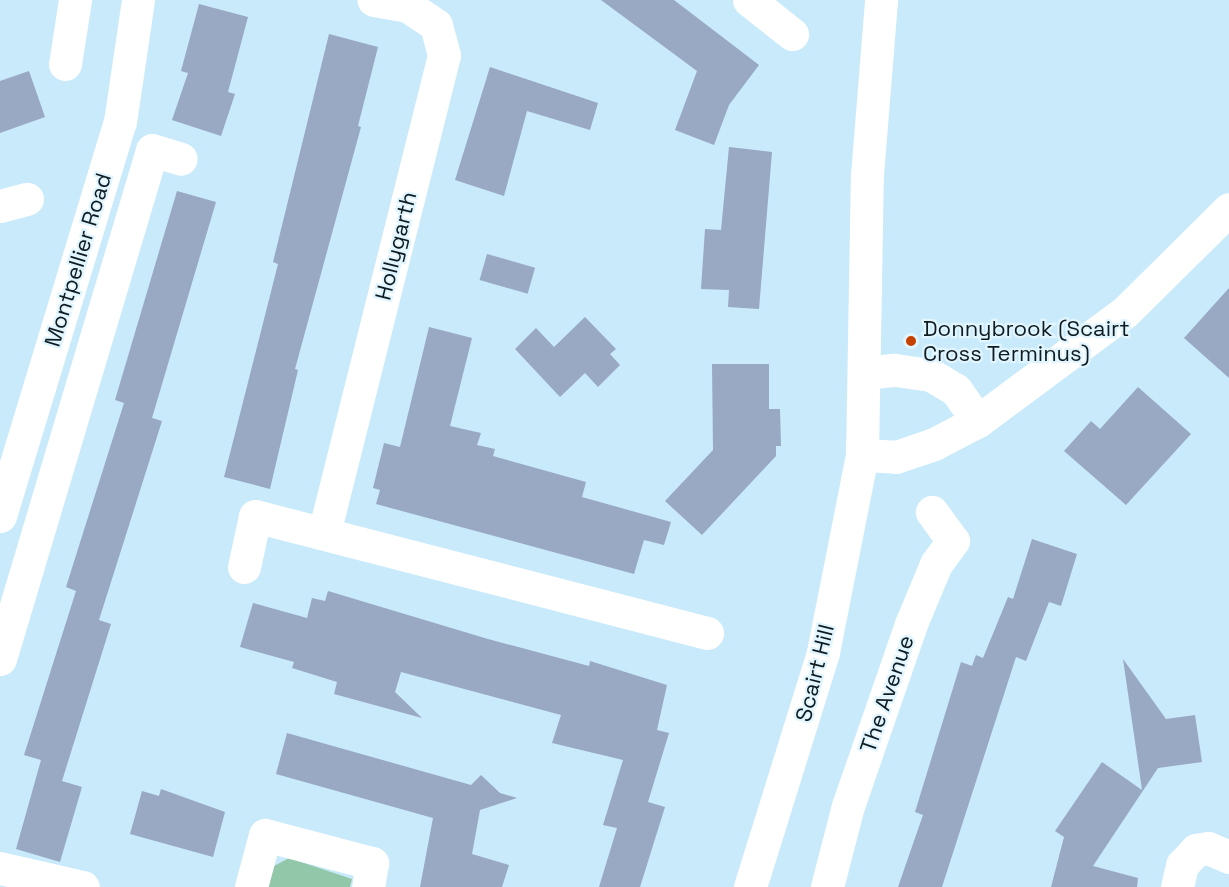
<!DOCTYPE html>
<html>
<head>
<meta charset="utf-8">
<style>
  body { margin:0 }
  #map { position:relative; width:1229px; height:887px; overflow:hidden; background:#c8eafa; font-family:"Space Grotesk",sans-serif }
  div>[style] { position:absolute }
  .green>* { inset:0; background:#93c7a9 }
  .building>* { inset:0; background:#99a8c3; transform-origin:0 0 }
  .minor>* { height:33px; margin:-16.5px; padding:0 16.5px; transform-origin:16.5px; border-radius:16.5px; background:#fff }
  .dots>* { width:16px; height:16px; translate:-50% -50%; box-sizing:border-box; border:3px solid #e1f5ff; border-radius:50% }
  span { translate:-50% -50%; white-space:nowrap; text-align:center; line-height:1.15; -webkit-text-stroke:4.5px #e1f5ff; paint-order:stroke }
  .street-label { font-size:22px; color:#0e1b20 }
  .poi-label { font-size:22px; color:#0e1b20 }
  .left { translate:0 -50%; text-align:left }
</style>
</head>
<body>
<div id="map">
  <div class="green">
    <i style="clip-path:polygon(289px 858px,352px 879px,350px 887px,260px 887px,263px 872px)"></i>
  </div>
  <div class="building">
    <i style="clip-path:polygon(601px 0,674px 0,759px 65px,729px 105px,714px 145px,675px 130px,697px 71px)"></i>
    <i style="clip-path:polygon(199px 4px,248px 17px,228px 92px,235px 94px,221px 136px,172px 120px,188px 73px,181px 71px)"></i>
    <i style="clip-path:polygon(329px 34px,378px 47px,358px 126px,361px 127px,295px 369px,298px 370px,270px 489px,224px 477px,278px 264px,273px 262px)"></i>
    <i style="clip-path:polygon(490px 67px,598px 103px,590px 130px,527px 111px,504px 196px,455px 180px)"></i>
    <i style="clip-path:polygon(29px 71px,45px 117px,0 133px,0 81px)"></i>
    <i style="clip-path:polygon(729px 147px,772px 152px,759px 309px,728px 307px,729px 290px,701px 289px,705px 229px,721px 230px)"></i>
    <i style="clip-path:polygon(177px 191px,216px 202px,152px 418px,162px 421px,99px 620px,111px 624px,62px 781px,82px 787px,60px 862px,16px 849px,41px 760px,24px 755px,76px 591px,66px 587px,124px 403px,115px 400px)"></i>
    <i style="left:487px;top:254px;width:50px;height:27px;rotate:16deg"></i>
    <i style="clip-path:polygon(1229px 288px,1229px 378px,1184px 338px)"></i>
    <i style="clip-path:polygon(585px 317px,616px 349px,610px 354px,620px 365px,598px 387px,585px 373px,560px 397px,515px 349px,536px 328px,554px 347px)"></i>
    <i style="clip-path:polygon(429px 327px,472px 338px,450px 426px,481px 433px,477px 445px,495px 449px,493px 456px,586px 482px,582px 497px,671px 522px,664px 545px,644px 540px,634px 574px,376px 504px,380px 490px,373px 488px,384px 443px,400px 447px)"></i>
    <i style="clip-path:polygon(712px 364px,769px 364px,769px 409px,780px 409px,781px 446px,776px 446px,776px 456px,702px 535px,665px 501px,713px 450px)"></i>
    <i style="clip-path:polygon(1138px 387px,1191px 434px,1126px 505px,1064px 451px,1091px 421px,1100px 429px)"></i>
    <i style="clip-path:polygon(1032px 539px,1077px 554px,1061px 606px,1049px 602px,1026px 661px,1016px 657px,942px 887px,898px 887px,923px 815px,915px 812px,961px 662px,972px 666px,976px 655px,983px 658px,1008px 597px,1013px 599px)"></i>
    <i style="clip-path:polygon(328px 591px,488px 639px,589px 666px,590px 661px,667px 685px,657px 730px,669px 733px,648px 802px,665px 807px,640px 887px,599px 887px,617px 828px,603px 825px,623px 760px,552px 743px,561px 715px,401px 672px,395px 692px,422px 718px,334px 694px,337px 682px,292px 668px,294px 662px,240px 647px,253px 603px,307px 618px,312px 598px,325px 601px)"></i>
    <i style="clip-path:polygon(1123px 659px,1166px 719px,1195px 715px,1202px 762px,1158px 768px,1093px 866px,1138px 878px,1137px 887px,1051px 887px,1064px 837px,1055px 831px,1102px 762px,1142px 790px)"></i>
    <i style="clip-path:polygon(287px 733px,471px 785px,481px 775px,500px 793px,517px 798px,480px 810px,472px 854px,509px 865px,502px 887px,420px 887px,433px 818px,276px 774px)"></i>
    <i style="clip-path:polygon(161px 789px,225px 812px,213px 857px,130px 834px,142px 791px,159px 796px)"></i>
  </div>
  <div class="minor">
    <i style="left:749px;top:0;width:55px;rotate:38.3deg"></i>
    <i style="left:65px;top:64px;width:65px;rotate:-81.1deg"></i>
    <i style="left:0;top:206px;width:28px;rotate:-15deg"></i>
    <i style="left:864px;top:373px;width:31px;rotate:-6deg"></i>
    <i style="left:895px;top:370px;width:36px;rotate:8deg"></i>
    <i style="left:931px;top:375px;width:29px;rotate:31deg"></i>
    <i style="left:956px;top:390px;width:38px;rotate:55deg"></i>
    <i style="left:862px;top:455px;width:34px;rotate:3deg"></i>
    <i style="left:896px;top:457px;width:40px;rotate:-18.9deg"></i>
    <i style="left:934px;top:444px;width:50px;rotate:-27.6deg"></i>
    <i style="left:978px;top:421px;width:183px;rotate:-36.6deg"></i>
    <i style="left:1125px;top:312px;width:146px;rotate:-44.7deg"></i>
    <i style="left:0;top:516px;width:412px;rotate:-73.1deg"></i>
    <i style="left:120px;top:122px;width:123px;rotate:-81.6deg"></i>
    <i style="left:324px;top:533px;width:493px;rotate:-75.9deg"></i>
    <i style="left:444px;top:55px;width:31px;rotate:-105deg"></i>
    <i style="left:436px;top:25px;width:34px;rotate:-146deg"></i>
    <i style="left:408px;top:6px;width:35px;rotate:-170deg"></i>
    <i style="left:244px;top:567px;width:52px;rotate:-77.8deg"></i>
    <i style="left:255px;top:516px;width:467px;rotate:14.5deg"></i>
    <i style="left:0;top:659px;width:531px;rotate:-73.37deg"></i>
    <i style="left:152px;top:150px;width:30px;rotate:17deg"></i>
    <i style="left:0;top:868px;width:85px;rotate:12.9deg"></i>
    <i style="left:251px;top:887px;width:54px;rotate:-74.9deg"></i>
    <i style="left:265px;top:835px;width:111px;rotate:14.7deg"></i>
    <i style="left:372px;top:863px;width:24px;rotate:99deg"></i>
    <i style="left:750px;top:887px;width:246px;rotate:-72.7deg"></i>
    <i style="left:823px;top:652px;width:201px;rotate:-78.8deg"></i>
    <i style="left:862px;top:455px;width:280px;rotate:-89deg"></i>
    <i style="left:867px;top:175px;width:176px;rotate:-85.4deg"></i>
    <i style="left:827px;top:887px;width:84px;rotate:-75.5deg"></i>
    <i style="left:848px;top:806px;width:193px;rotate:-70.9deg"></i>
    <i style="left:911px;top:624px;width:65px;rotate:-67.4deg"></i>
    <i style="left:936px;top:564px;width:29px;rotate:-54deg"></i>
    <i style="left:953px;top:541px;width:36px;rotate:-126deg"></i>
    <i style="left:1177px;top:887px;width:23px;rotate:-77deg"></i>
    <i style="left:1182px;top:865px;width:21px;rotate:-47deg"></i>
    <i style="left:1196px;top:850px;width:12px;rotate:-9deg"></i>
    <i style="left:1208px;top:848px;width:23px;rotate:23deg"></i>
  </div>
  <div class="dots">
    <i style="left:911px;top:341px;background:#c64000"></i>
  </div>
  <div class="street-label">
    <span style="left:396px;top:246px;rotate:-76deg">Hollygarth</span>
    <span style="left:78px;top:260px;rotate:-73deg">Montpellier Road</span>
    <span style="left:815px;top:673px;rotate:-76deg">Scairt Hill</span>
    <span style="left:887px;top:694px;rotate:-71deg">The Avenue</span>
  </div>
  <div class="poi-label">
    <span class="left" style="left:923px;top:341px">Donnybrook (Scairt<br>Cross Terminus)</span>
  </div>
</div>
</body>
</html>
